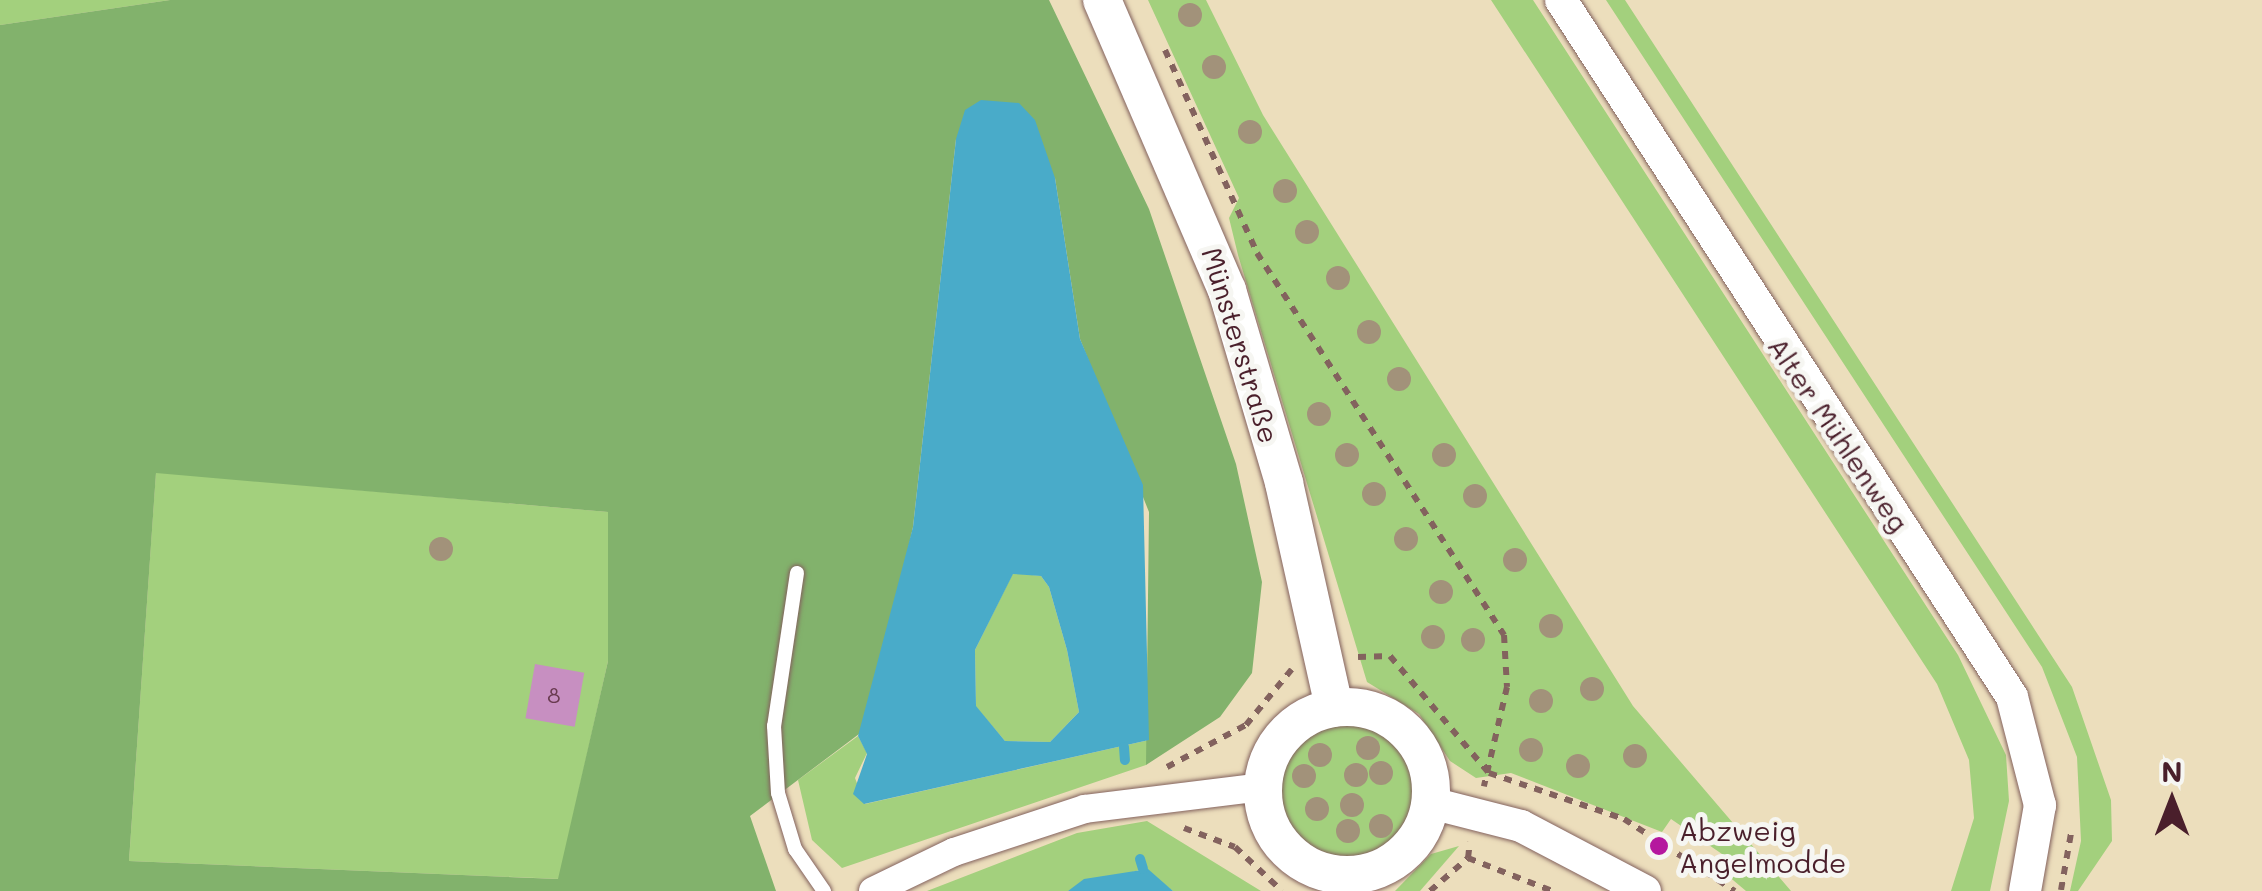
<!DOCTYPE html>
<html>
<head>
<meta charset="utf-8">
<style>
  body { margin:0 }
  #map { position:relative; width:2262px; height:891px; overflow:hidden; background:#ecdebc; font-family:Mali,sans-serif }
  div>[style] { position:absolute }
  .green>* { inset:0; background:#a3d07d }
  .round { border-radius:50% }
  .forest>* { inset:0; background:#82b26c }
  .water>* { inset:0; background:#49abc9 }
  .stream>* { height:10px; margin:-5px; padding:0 5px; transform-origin:5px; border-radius:5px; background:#49abc9 }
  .building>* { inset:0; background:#c78fc1; transform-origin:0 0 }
  .path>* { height:6px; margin-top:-3px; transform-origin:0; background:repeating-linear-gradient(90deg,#83625e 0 8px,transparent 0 16px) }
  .roads { filter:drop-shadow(0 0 2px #83625e) drop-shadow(0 0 2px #83625e) }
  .service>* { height:14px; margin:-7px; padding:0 7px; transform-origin:7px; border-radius:7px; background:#fff }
  .minor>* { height:28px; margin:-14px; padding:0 14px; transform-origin:14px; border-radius:14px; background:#fff }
  .tertiary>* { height:32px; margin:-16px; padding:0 16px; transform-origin:16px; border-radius:16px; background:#fff }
  .secondary>* { height:38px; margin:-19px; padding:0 19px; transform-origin:19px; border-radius:19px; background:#fff }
  .secondary>.ring { margin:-19px; padding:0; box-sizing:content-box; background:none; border:38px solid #fff; border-radius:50% }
  .trees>* { width:24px; height:24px; margin:-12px; border-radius:50%; background:#a2927a }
  .dots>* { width:28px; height:28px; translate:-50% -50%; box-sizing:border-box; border:5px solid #f6f6f2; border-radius:50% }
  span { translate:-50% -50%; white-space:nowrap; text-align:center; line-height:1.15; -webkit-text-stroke:10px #f6f6f2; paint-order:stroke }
  .number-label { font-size:22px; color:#693b50 }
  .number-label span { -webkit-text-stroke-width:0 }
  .street-label { font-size:28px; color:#4a1f2b }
  .poi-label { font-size:28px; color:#4a1f2b }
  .left { translate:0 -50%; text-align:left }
  .north { position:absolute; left:2122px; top:751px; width:100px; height:100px; -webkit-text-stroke:8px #f6f6f2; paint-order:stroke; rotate:0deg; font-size:28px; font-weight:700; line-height:40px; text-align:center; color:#4a1f2b }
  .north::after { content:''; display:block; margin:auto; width:35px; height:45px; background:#4a1f2b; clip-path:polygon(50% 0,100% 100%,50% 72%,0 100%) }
</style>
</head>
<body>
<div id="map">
  <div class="green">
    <i style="clip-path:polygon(0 0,170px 0,0 25px)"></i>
    <i style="clip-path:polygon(1148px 0,1206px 0,1263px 115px,1633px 706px,1791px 891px,1746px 891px,1714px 864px,1722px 854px,1671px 819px,1662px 832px,1511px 773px,1476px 778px,1450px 761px,1419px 714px,1367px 682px,1238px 255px,1229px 218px,1239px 198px)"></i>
    <i style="clip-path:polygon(1491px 0,1533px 0,1958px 655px,2006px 755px,2009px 801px,1990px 891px,1951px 891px,1974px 818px,1969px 760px,1937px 684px)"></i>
    <i style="clip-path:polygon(1606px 0,1625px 0,2072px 687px,2111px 800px,2112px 841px,2078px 891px,2070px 891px,2081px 841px,2077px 757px,2042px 667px)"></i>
    <i style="clip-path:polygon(156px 472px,608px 512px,608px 661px,559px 879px,129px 861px)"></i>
    <i style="clip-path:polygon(1013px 573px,1041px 576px,1049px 587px,1067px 650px,1079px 712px,1050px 742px,1005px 741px,976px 707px,975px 650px)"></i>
    <i class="round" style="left:1280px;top:723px;width:134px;height:134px"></i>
    <i style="clip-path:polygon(858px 736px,867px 753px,855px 778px,865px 804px,1149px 740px,1146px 765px,842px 868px,812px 840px,798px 780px)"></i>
    <i style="clip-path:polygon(1147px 821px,1261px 891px,1173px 891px,1143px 869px,1068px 891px,927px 891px,1077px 833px)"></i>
    <i style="clip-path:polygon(1459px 846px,1420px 891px,1395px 891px,1431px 854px)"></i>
  </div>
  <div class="forest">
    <i style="clip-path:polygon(evenodd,170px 0,1049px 0,1149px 209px,1236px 464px,1262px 582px,1252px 673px,1220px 717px,1146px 765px,1149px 512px,1080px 339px,1055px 178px,956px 139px,913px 527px,874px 702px,863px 731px,750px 816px,776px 891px,0 891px,0 25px,170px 0,156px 473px,608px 512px,608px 661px,558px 879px,129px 861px,156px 473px)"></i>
  </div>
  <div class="water">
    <i style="clip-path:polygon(evenodd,981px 100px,1019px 103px,1035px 120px,1055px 178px,1080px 339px,1143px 485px,1149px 740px,864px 804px,853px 794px,867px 754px,858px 736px,913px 527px,956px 139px,965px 110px,981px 100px,1013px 574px,1041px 576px,1049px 587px,1067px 650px,1079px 712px,1050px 742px,1005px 741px,976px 706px,975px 650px,1013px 574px)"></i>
    <i style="clip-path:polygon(1148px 869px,1173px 891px,1068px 891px,1084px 879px)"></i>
  </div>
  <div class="stream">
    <i style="left:1124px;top:747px;width:13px;rotate:86deg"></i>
    <i style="left:1140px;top:859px;width:10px;rotate:73deg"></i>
  </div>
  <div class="building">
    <i style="left:535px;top:664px;width:50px;height:55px;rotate:10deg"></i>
  </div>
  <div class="path">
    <i style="left:1165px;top:50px;width:223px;rotate:65.6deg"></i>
    <i style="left:1257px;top:253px;width:455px;rotate:57.1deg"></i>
    <i style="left:1504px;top:635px;width:52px;rotate:86.7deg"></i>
    <i style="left:1507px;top:687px;width:102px;rotate:103.1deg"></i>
    <i style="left:1358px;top:657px;width:32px;rotate:-2deg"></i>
    <i style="left:1390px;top:656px;width:153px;rotate:49.8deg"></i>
    <i style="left:1489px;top:773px;width:143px;rotate:18.8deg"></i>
    <i style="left:1624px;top:819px;width:132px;rotate:33deg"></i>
    <i style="left:1167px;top:767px;width:89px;rotate:-28deg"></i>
    <i style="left:1246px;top:725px;width:72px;rotate:-50.6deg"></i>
    <i style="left:1184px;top:828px;width:54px;rotate:20.4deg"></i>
    <i style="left:1235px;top:847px;width:64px;rotate:43.1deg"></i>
    <i style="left:1468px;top:858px;width:90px;rotate:21.4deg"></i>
    <i style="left:2061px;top:890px;width:58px;rotate:-80deg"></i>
    <i style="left:1430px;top:891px;width:50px;rotate:-41deg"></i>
    <i style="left:1468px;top:858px;width:16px;rotate:-83deg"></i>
  </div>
  <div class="roads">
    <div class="service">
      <i style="left:797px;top:573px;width:155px;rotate:98.5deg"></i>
      <i style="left:774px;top:726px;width:67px;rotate:86.6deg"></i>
      <i style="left:778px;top:793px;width:59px;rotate:73.1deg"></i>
      <i style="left:795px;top:849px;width:51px;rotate:55.4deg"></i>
    </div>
    <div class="minor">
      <i style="left:873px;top:891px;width:90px;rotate:-25.7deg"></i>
      <i style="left:954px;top:852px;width:138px;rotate:-18.2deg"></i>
      <i style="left:1085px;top:809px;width:178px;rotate:-7.1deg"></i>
    </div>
    <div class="tertiary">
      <i style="left:1561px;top:0;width:830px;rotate:57.09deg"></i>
      <i style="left:2012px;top:697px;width:112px;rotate:75.5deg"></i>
      <i style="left:2040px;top:805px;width:87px;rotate:99.9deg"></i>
      <i style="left:1431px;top:803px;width:93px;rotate:14.3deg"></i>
      <i style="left:1521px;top:826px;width:140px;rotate:27.7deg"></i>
    </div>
    <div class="secondary">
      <i style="left:1102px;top:0;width:316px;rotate:66.7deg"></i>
      <i style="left:1227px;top:290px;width:201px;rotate:73.5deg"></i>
      <i style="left:1284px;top:483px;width:230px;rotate:77.4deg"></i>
      <i class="ring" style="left:1263px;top:707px;width:130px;height:130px"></i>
    </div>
  </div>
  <div class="trees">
    <i style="left:1190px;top:15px"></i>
    <i style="left:1214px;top:67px"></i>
    <i style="left:1250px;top:132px"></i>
    <i style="left:1285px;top:191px"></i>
    <i style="left:1307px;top:232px"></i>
    <i style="left:1338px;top:278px"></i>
    <i style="left:1369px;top:332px"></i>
    <i style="left:1399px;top:379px"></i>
    <i style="left:1319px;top:414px"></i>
    <i style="left:1347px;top:455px"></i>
    <i style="left:1444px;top:455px"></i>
    <i style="left:1374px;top:494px"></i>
    <i style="left:1475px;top:496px"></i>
    <i style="left:1406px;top:539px"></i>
    <i style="left:441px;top:549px"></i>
    <i style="left:1515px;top:560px"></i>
    <i style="left:1441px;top:592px"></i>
    <i style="left:1551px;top:626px"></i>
    <i style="left:1433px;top:637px"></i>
    <i style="left:1473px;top:640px"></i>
    <i style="left:1592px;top:689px"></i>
    <i style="left:1541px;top:701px"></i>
    <i style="left:1368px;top:748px"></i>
    <i style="left:1531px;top:750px"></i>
    <i style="left:1320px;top:755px"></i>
    <i style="left:1635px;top:756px"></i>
    <i style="left:1578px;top:766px"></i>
    <i style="left:1381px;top:773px"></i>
    <i style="left:1356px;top:775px"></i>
    <i style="left:1304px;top:776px"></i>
    <i style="left:1352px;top:805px"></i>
    <i style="left:1317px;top:809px"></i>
    <i style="left:1381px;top:826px"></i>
    <i style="left:1348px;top:831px"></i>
  </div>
  <div class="dots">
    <i style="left:1659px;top:846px;background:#b5179e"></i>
  </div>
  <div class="number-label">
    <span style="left:554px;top:695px">8</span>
  </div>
  <div class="street-label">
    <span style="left:1241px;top:345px;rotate:73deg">Münsterstraße</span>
    <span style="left:1839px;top:434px;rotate:56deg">Alter Mühlenweg</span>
  </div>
  <div class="poi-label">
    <span class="left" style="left:1679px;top:846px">Abzweig<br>Angelmodde</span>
  </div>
  <div class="north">N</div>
</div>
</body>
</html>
